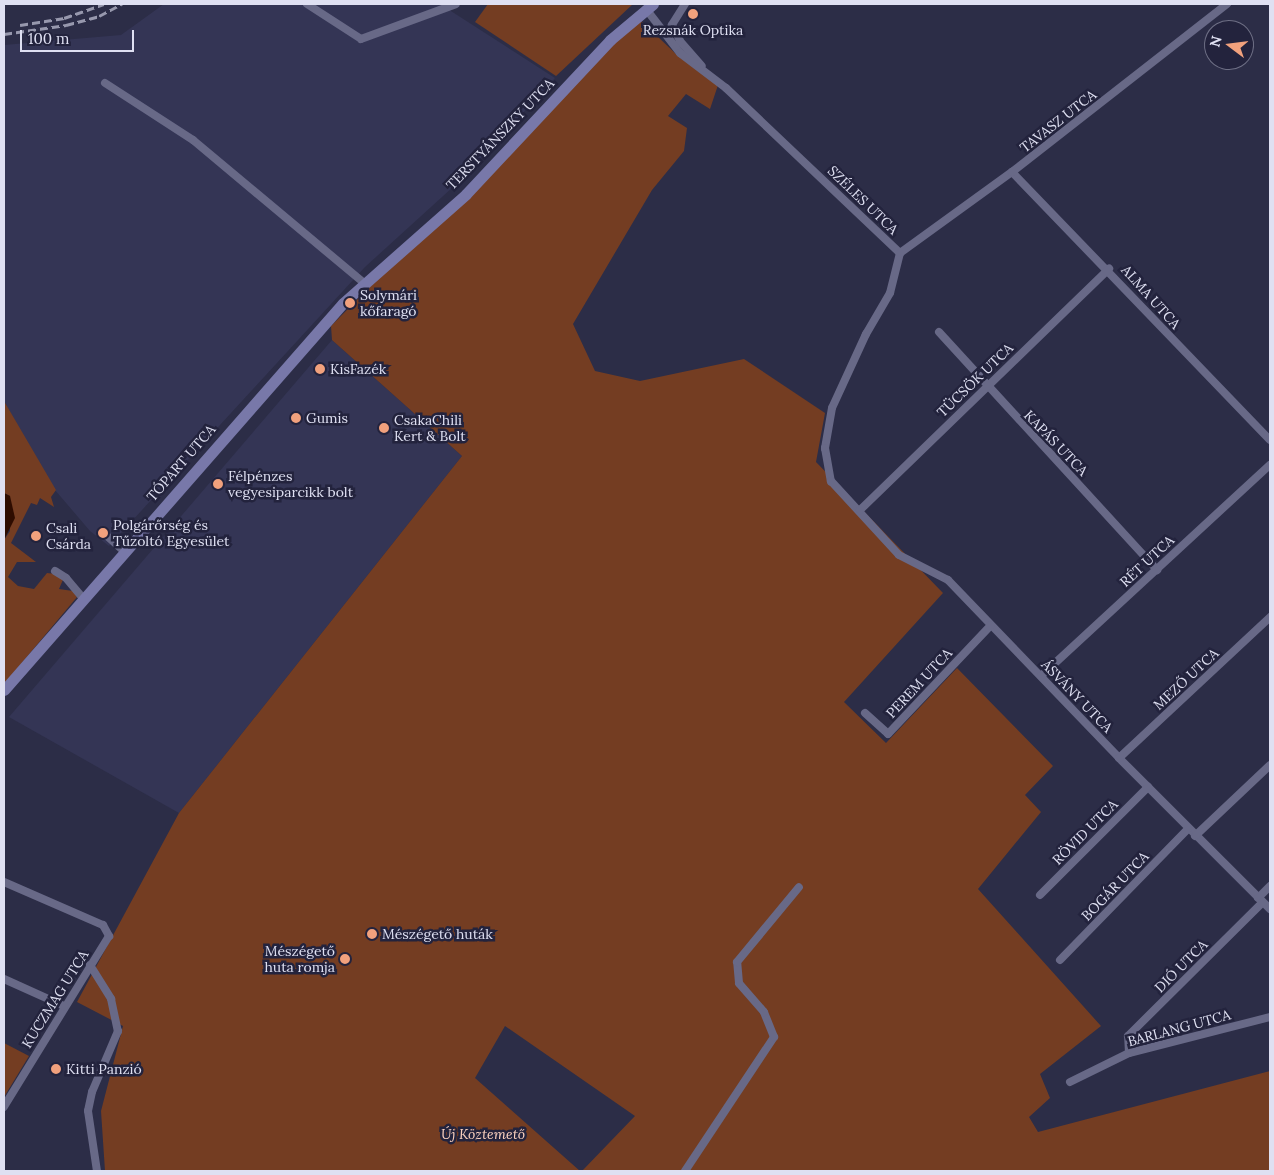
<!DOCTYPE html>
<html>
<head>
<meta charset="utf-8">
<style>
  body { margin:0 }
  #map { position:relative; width:1274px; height:1175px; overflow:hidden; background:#2c2d47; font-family:Lora,serif }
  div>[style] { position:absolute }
  .built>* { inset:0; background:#343555 }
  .green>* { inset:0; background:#743d22 }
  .water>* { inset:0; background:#2e0c00 }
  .street>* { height:8px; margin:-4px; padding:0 4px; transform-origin:4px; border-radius:4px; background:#686987 }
  .secondary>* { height:11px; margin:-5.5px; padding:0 5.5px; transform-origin:5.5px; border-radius:5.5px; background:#7878a9 }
  .rail>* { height:2.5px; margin-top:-1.25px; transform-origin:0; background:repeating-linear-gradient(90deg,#9798ad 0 8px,transparent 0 12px) }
  .dots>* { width:14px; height:14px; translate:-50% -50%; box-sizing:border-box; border:2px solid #23233d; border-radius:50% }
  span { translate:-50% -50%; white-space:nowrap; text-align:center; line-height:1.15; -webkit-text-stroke:5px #23233d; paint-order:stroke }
  .poi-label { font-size:14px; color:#dfe0f2 }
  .left { translate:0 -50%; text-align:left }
  .right { translate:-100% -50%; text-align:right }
  .street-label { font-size:14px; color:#dfe0f2 }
  .park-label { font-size:14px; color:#fcd2c0; font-style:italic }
  .frame { position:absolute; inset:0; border:5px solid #dfe0f2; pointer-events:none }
  .north { position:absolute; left:1204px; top:20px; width:50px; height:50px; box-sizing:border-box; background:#23233d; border:1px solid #6e6f85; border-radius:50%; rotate:285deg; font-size:14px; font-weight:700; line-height:20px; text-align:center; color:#dfe0f2 }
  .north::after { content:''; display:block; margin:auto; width:18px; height:22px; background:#f1a17d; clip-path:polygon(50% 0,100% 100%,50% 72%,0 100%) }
  .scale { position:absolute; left:20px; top:30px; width:114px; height:22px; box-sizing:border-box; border:2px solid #dfe0f2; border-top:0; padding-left:6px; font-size:15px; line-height:18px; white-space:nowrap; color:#dfe0f2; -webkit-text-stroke:4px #23233d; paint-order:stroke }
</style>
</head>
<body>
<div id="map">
  <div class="built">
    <i style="clip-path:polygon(164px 4px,440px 4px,555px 78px,464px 177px,365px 267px,109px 546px,90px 531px,49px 483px,4px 401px,4px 45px,121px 35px)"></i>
    <i style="clip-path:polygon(332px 340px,462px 456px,179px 813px,9px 717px)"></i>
  </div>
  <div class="green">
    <i style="clip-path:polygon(488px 4px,633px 4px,556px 76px,475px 22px)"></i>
    <i style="clip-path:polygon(638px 18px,676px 54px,718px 85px,710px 109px,686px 94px,668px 116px,687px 128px,684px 151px,652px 190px,573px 324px,595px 371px,640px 381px,744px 359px,825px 413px,816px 462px,943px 593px,844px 702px,886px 743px,957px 668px,1053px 766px,1025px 795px,1041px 812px,978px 889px,1101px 1026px,1040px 1074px,1050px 1098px,1029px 1117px,1038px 1132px,1270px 1071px,1270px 1171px,582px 1171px,635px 1116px,505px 1026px,475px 1078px,580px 1171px,105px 1171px,101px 1111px,123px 1026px,77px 1002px,179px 813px,462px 456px,332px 340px,331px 326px)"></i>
    <i style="clip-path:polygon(4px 401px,56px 490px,51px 497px,54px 507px,40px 498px,37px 505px,31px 503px,11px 543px,36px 562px,17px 562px,8px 577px,18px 586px,34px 589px,47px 573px,65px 575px,59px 589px,73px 591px,77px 597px,4px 684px,4px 540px,10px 531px,10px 496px,4px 493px)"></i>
    <i style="clip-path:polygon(4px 1043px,29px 1056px,4px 1097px)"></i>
  </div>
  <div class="water">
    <i style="clip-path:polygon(4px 493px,10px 496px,15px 518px,4px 540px)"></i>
  </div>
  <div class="street">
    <i style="left:307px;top:4px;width:64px;rotate:32.9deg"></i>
    <i style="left:361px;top:39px;width:101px;rotate:-20.2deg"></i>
    <i style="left:685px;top:4px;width:25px;rotate:122deg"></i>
    <i style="left:672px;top:25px;width:18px;rotate:63deg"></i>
    <i style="left:680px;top:41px;width:33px;rotate:49deg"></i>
    <i style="left:646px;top:9px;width:56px;rotate:52.3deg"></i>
    <i style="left:680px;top:53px;width:58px;rotate:37.3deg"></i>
    <i style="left:726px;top:88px;width:240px;rotate:43.5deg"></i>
    <i style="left:105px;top:83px;width:105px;rotate:32.9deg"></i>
    <i style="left:193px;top:140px;width:223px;rotate:39.9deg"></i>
    <i style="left:1012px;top:172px;width:372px;rotate:46.1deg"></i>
    <i style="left:900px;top:253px;width:41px;rotate:104deg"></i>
    <i style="left:890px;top:293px;width:48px;rotate:120.3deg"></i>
    <i style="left:866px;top:334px;width:81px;rotate:114.7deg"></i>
    <i style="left:832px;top:408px;width:41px;rotate:99.9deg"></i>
    <i style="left:825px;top:448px;width:34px;rotate:80deg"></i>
    <i style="left:831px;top:481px;width:100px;rotate:47.4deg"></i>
    <i style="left:899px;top:555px;width:55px;rotate:27deg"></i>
    <i style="left:948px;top:580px;width:247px;rotate:46.1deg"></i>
    <i style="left:1119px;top:758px;width:214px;rotate:45deg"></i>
    <i style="left:900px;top:253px;width:138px;rotate:-35.9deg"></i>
    <i style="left:1012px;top:172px;width:273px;rotate:-38deg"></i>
    <i style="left:939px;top:332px;width:323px;rotate:47.5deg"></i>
    <i style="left:860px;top:510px;width:347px;rotate:-44.1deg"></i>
    <i style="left:106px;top:535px;width:24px;rotate:42deg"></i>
    <i style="left:55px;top:571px;width:13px;rotate:32deg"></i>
    <i style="left:66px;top:578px;width:26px;rotate:50deg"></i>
    <i style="left:1041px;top:676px;width:311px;rotate:-42.7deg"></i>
    <i style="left:865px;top:713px;width:31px;rotate:42deg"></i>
    <i style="left:888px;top:734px;width:149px;rotate:-46.6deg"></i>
    <i style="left:1119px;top:758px;width:207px;rotate:-43deg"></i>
    <i style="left:1195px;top:836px;width:103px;rotate:-43.4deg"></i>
    <i style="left:4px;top:882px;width:108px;rotate:23.5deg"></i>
    <i style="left:103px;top:925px;width:13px;rotate:61deg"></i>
    <i style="left:109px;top:936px;width:201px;rotate:121.6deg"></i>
    <i style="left:1040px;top:895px;width:153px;rotate:-45deg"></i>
    <i style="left:1258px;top:898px;width:17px;rotate:-45deg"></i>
    <i style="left:1060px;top:960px;width:183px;rotate:-45.7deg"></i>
    <i style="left:90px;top:965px;width:40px;rotate:58deg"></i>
    <i style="left:111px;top:999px;width:33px;rotate:78deg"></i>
    <i style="left:118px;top:1031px;width:66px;rotate:113.1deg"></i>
    <i style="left:92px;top:1092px;width:19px;rotate:102deg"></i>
    <i style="left:88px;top:1111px;width:61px;rotate:81.5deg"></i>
    <i style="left:4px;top:979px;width:66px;rotate:24.2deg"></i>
    <i style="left:1129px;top:1053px;width:17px;rotate:-93deg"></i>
    <i style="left:1128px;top:1036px;width:190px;rotate:-44.8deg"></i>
    <i style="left:1070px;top:1082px;width:66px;rotate:-26.2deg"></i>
    <i style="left:1129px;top:1053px;width:146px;rotate:-14.3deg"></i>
    <i style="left:685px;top:1171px;width:161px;rotate:-56.4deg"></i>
    <i style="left:774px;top:1037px;width:27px;rotate:-112deg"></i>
    <i style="left:764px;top:1012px;width:38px;rotate:-131deg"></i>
    <i style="left:739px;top:983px;width:21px;rotate:-95deg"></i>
    <i style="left:737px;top:962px;width:97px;rotate:-50.4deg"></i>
  </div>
  <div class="secondary">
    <i style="left:4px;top:690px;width:514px;rotate:-48.78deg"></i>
    <i style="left:343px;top:303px;width:164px;rotate:-41.5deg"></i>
    <i style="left:466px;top:194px;width:211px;rotate:-46.9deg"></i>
    <i style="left:610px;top:40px;width:56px;rotate:-39.9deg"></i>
  </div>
  <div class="rail">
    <i style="left:20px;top:25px;width:45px;rotate:-9deg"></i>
    <i style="left:64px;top:18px;width:42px;rotate:-19.3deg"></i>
    <i style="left:4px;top:34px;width:63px;rotate:-8.3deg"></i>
    <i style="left:66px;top:25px;width:34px;rotate:-15deg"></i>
    <i style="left:99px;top:16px;width:26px;rotate:-28deg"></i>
  </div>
  <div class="dots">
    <i style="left:693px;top:14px;background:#f1a17d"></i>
    <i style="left:350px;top:303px;background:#f1a17d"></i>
    <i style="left:320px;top:369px;background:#f1a17d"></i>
    <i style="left:296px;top:418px;background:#f1a17d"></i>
    <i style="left:384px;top:428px;background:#f1a17d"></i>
    <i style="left:218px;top:484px;background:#f1a17d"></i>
    <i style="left:103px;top:533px;background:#f1a17d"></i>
    <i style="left:36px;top:536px;background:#f1a17d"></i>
    <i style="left:372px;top:934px;background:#f1a17d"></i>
    <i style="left:345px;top:959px;background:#f1a17d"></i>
    <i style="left:56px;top:1069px;background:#f1a17d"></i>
  </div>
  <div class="poi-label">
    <span style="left:693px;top:30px">Rezsnák Optika</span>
    <span class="left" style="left:360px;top:303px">Solymári<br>kőfaragó</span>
    <span class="left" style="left:330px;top:369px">KisFazék</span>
    <span class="left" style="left:306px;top:418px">Gumis</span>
    <span class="left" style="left:394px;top:428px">CsakaChili<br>Kert &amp; Bolt</span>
    <span class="left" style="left:228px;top:484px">Félpénzes<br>vegyesiparcikk bolt</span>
    <span class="left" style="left:113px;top:533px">Polgárőrség és<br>Tűzoltó Egyesület</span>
    <span class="left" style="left:46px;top:536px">Csali<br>Csárda</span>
    <span class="left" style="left:382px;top:934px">Mészégető huták</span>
    <span class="right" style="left:335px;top:959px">Mészégető<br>huta romja</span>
    <span class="left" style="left:66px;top:1069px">Kitti Panzió</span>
  </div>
  <div class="street-label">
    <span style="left:1058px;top:121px;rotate:-38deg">TAVASZ UTCA</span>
    <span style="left:500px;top:134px;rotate:-46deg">TERSTYÁNSZKY UTCA</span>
    <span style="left:863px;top:200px;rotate:44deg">SZÉLES UTCA</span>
    <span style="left:1151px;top:297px;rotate:48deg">ALMA UTCA</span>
    <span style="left:975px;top:380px;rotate:-44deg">TÜCSÖK UTCA</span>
    <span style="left:1056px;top:443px;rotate:46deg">KAPÁS UTCA</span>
    <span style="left:181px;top:463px;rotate:-49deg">TÓPART UTCA</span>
    <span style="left:1147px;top:561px;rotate:-43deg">RÉT UTCA</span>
    <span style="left:1186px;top:679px;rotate:-43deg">MEZŐ UTCA</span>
    <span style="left:919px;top:683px;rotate:-47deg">PEREM UTCA</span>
    <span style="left:1077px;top:696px;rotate:46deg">ÁSVÁNY UTCA</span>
    <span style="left:1085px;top:832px;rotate:-45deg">RÖVID UTCA</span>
    <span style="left:1115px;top:886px;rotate:-46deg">BOGÁR UTCA</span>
    <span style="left:1181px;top:966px;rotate:-45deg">DIÓ UTCA</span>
    <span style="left:55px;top:999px;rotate:-58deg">KUCZMAG UTCA</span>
    <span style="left:1179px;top:1028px;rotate:-15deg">BARLANG UTCA</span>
  </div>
  <div class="park-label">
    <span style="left:483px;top:1134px">Új Köztemető</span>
  </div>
  <div class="frame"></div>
  <div class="north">N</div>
  <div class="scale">100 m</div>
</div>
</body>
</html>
